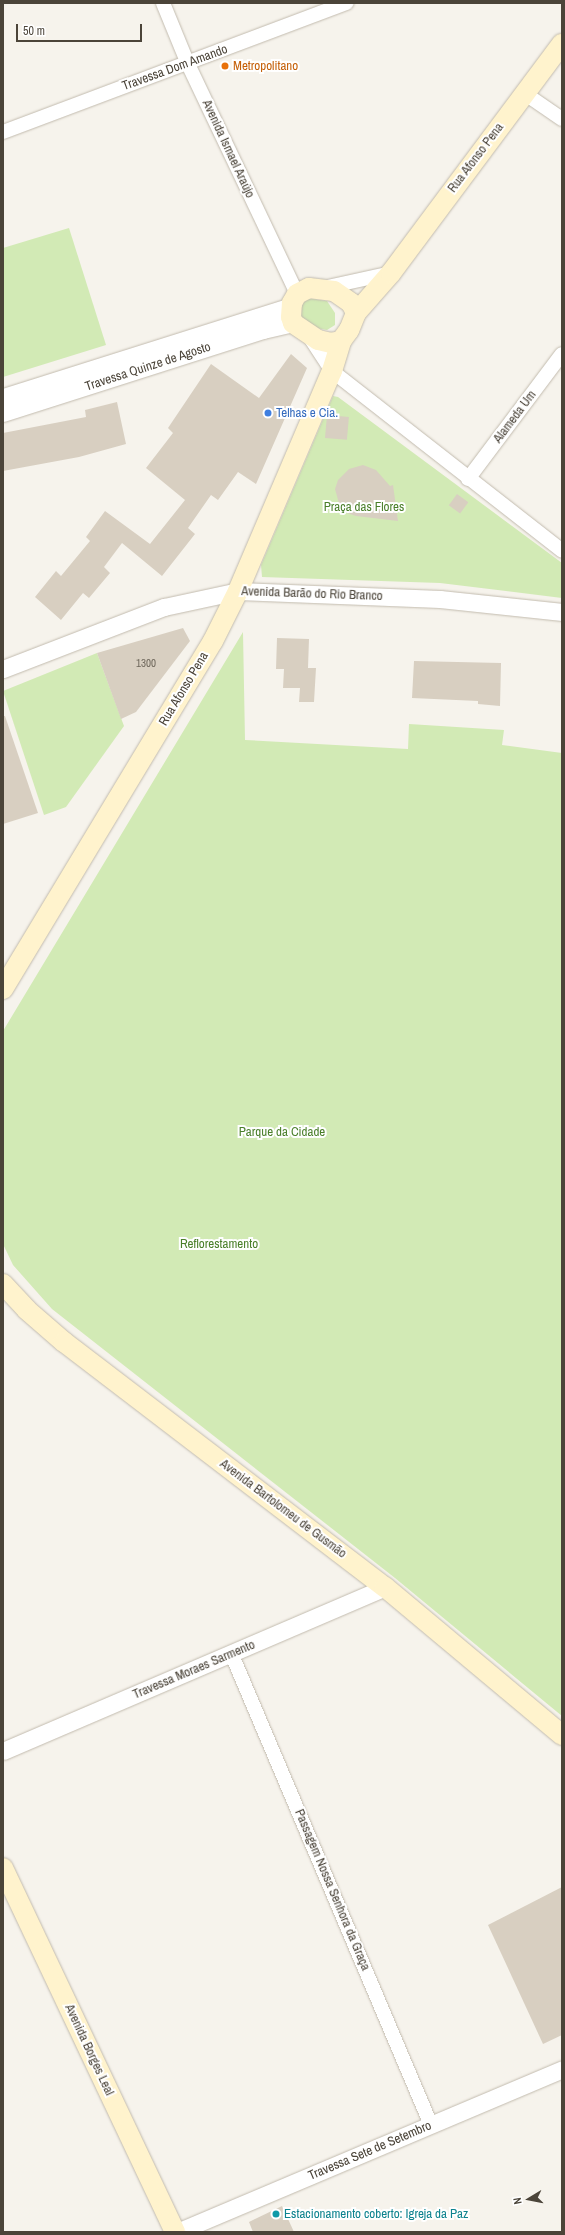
<!DOCTYPE html>
<html>
<head>
<meta charset="utf-8">
<style>
  body { margin:0 }
  #map { position:relative; width:565px; height:2235px; overflow:hidden; background:#f6f3ec; font-family:"Archivo Narrow",sans-serif }
  div>[style] { position:absolute }
  .green>* { inset:0; background:#d2eab5 }
  .building>* { inset:0; background:#d8cfc1; transform-origin:0 0 }
  .roads { filter:drop-shadow(0 0 1px #c2bbae) drop-shadow(0 0 1px #c2bbae) }
  .minor>* { height:14px; margin:-7px; padding:0 7px; transform-origin:7px; border-radius:7px; background:#fff }
  .tertiary>* { height:17px; margin:-8.5px; padding:0 8.5px; transform-origin:8.5px; border-radius:8.5px; background:#fff }
  .secondary>* { height:20px; margin:-10px; padding:0 10px; transform-origin:10px; border-radius:10px; background:#fff3cd }
  .dots>* { width:11px; height:11px; translate:-50% -50%; box-sizing:border-box; border:2px solid #fff; border-radius:50% }
  span { translate:-50% -50%; white-space:nowrap; text-align:center; line-height:1.15; -webkit-text-stroke:4px #fff; paint-order:stroke }
  .number-label { font-size:11px; color:#6e675b }
  .number-label span { -webkit-text-stroke-width:0 }
  .food-label { font-size:13px; color:#c56008 }
  .left { translate:0 -50%; text-align:left }
  .street-label { font-size:13px; color:#4b4439 }
  .shop-label { font-size:13px; color:#366cbe }
  .park-label { font-size:13px; color:#4a7f2a }
  .culture-label { font-size:13px; color:#0d838f }
  .frame { position:absolute; inset:0; border:4px solid #4b4439; pointer-events:none }
  .north { position:absolute; left:509px; top:2179px; width:40px; height:40px; -webkit-text-stroke:3px #fff; paint-order:stroke; rotate:260deg; font-size:11px; font-weight:700; line-height:16px; text-align:center; color:#4b4439 }
  .north::after { content:''; display:block; margin:auto; width:14px; height:18px; background:#4b4439; clip-path:polygon(50% 0,100% 100%,50% 72%,0 100%) }
  .scale { position:absolute; left:16px; top:24px; width:126px; height:18px; box-sizing:border-box; border:2px solid #4b4439; border-top:0; padding-left:5px; font-size:12px; line-height:14px; white-space:nowrap; color:#4b4439; -webkit-text-stroke:3px #fff; paint-order:stroke }
</style>
</head>
<body>
<div id="map">
  <div class="green">
    <i style="clip-path:polygon(69px 228px,106px 345px,3px 377px,3px 248px)"></i>
    <i style="clip-path:polygon(301px 297px,327px 301px,335px 313px,335px 325px,327px 330px,316px 328px,301px 319px)"></i>
    <i style="clip-path:polygon(333px 396px,338px 397px,562px 563px,562px 598px,440px 583px,262px 577px,261px 565px)"></i>
    <i style="clip-path:polygon(243px 632px,245px 740px,408px 749px,409px 724px,504px 730px,502px 745px,562px 753px,562px 1716px,395px 1578px,52px 1309px,13px 1265px,3px 1244px,3px 1031px)"></i>
    <i style="clip-path:polygon(97px 653px,124px 726px,66px 807px,44px 815px,3px 691px)"></i>
  </div>
  <div class="building">
    <i style="clip-path:polygon(291px 354px,307px 368px,256px 484px,238px 472px,218px 500px,211px 495px,188px 528px,195px 534px,162px 576px,122px 543px,104px 567px,110px 573px,89px 598px,83px 593px,61px 620px,35px 597px,56px 571px,61px 576px,90px 541px,86px 537px,105px 511px,150px 544px,185px 500px,146px 468px,173px 433px,168px 428px,211px 364px,259px 398px)"></i>
    <i style="clip-path:polygon(117px 402px,126px 444px,79px 457px,3px 471px,3px 433px,86px 417px,85px 410px)"></i>
    <i style="left:327px;top:415px;width:22px;height:23px;rotate:5deg"></i>
    <i style="clip-path:polygon(363px 465px,376px 470px,390px 486px,393px 485px,398px 521px,356px 516px,347px 513px,340px 507px,335px 489px,338px 480px,349px 469px)"></i>
    <i style="left:457px;top:494px;width:14px;height:14px;rotate:36deg"></i>
    <i style="clip-path:polygon(183px 628px,190px 641px,136px 712px,121px 719px,97px 653px)"></i>
    <i style="clip-path:polygon(277px 638px,309px 639px,308px 668px,316px 668px,314px 702px,299px 702px,300px 688px,283px 688px,284px 669px,276px 669px)"></i>
    <i style="clip-path:polygon(414px 661px,501px 663px,500px 706px,478px 704px,478px 701px,412px 698px)"></i>
    <i style="clip-path:polygon(3px 716px,5px 716px,38px 813px,3px 824px)"></i>
    <i style="clip-path:polygon(562px 1887px,562px 2035px,543px 2044px,488px 1925px)"></i>
    <i style="clip-path:polygon(282px 2206px,294px 2232px,253px 2232px,249px 2222px)"></i>
  </div>
  <div class="roads">
    <div class="minor">
      <i style="left:163px;top:3px;width:66px;rotate:67.7deg"></i>
      <i style="left:188px;top:64px;width:255px;rotate:64.6deg"></i>
      <i style="left:524px;top:93px;width:46px;rotate:34.4deg"></i>
      <i style="left:3px;top:132px;width:367px;rotate:-20.6deg"></i>
      <i style="left:323px;top:288px;width:70px;rotate:-12.4deg"></i>
      <i style="left:309px;top:336px;width:42px;rotate:56.7deg"></i>
      <i style="left:332px;top:371px;width:292px;rotate:38deg"></i>
      <i style="left:468px;top:479px;width:156px;rotate:-53.1deg"></i>
      <i style="left:232px;top:1655px;width:510px;rotate:67.05deg"></i>
    </div>
    <div class="tertiary">
      <i style="left:3px;top:397px;width:302px;rotate:-17.5deg"></i>
      <i style="left:3px;top:413px;width:273px;rotate:-17.7deg"></i>
      <i style="left:263px;top:330px;width:31px;rotate:-13deg"></i>
      <i style="left:3px;top:669px;width:173px;rotate:-21.1deg"></i>
      <i style="left:164px;top:607px;width:76px;rotate:-12.2deg"></i>
      <i style="left:238px;top:591px;width:202px;rotate:2.3deg"></i>
      <i style="left:440px;top:599px;width:123px;rotate:6.1deg"></i>
      <i style="left:3px;top:1751px;width:416px;rotate:-23.2deg"></i>
      <i style="left:177px;top:2232px;width:418px;rotate:-22.9deg"></i>
    </div>
    <div class="secondary">
      <i style="left:309px;top:288px;width:25px;rotate:7deg"></i>
      <i style="left:334px;top:291px;width:21px;rotate:35deg"></i>
      <i style="left:351px;top:303px;width:11px;rotate:63deg"></i>
      <i style="left:356px;top:313px;width:18px;rotate:112deg"></i>
      <i style="left:349px;top:330px;width:14px;rotate:126deg"></i>
      <i style="left:341px;top:341px;width:10px;rotate:169deg"></i>
      <i style="left:331px;top:343px;width:13px;rotate:-167deg"></i>
      <i style="left:318px;top:340px;width:30px;rotate:-146deg"></i>
      <i style="left:293px;top:323px;width:6px;rotate:-108deg"></i>
      <i style="left:291px;top:317px;width:14px;rotate:-86deg"></i>
      <i style="left:292px;top:303px;width:10px;rotate:-61deg"></i>
      <i style="left:297px;top:294px;width:13px;rotate:-27deg"></i>
      <i style="left:356px;top:313px;width:53px;rotate:-48.8deg"></i>
      <i style="left:391px;top:273px;width:286px;rotate:-53.3deg"></i>
      <i style="left:3px;top:989px;width:406px;rotate:-58.9deg"></i>
      <i style="left:213px;top:641px;width:56px;rotate:-63.4deg"></i>
      <i style="left:238px;top:591px;width:239px;rotate:-66.9deg"></i>
      <i style="left:332px;top:371px;width:31px;rotate:-73deg"></i>
      <i style="left:3px;top:1284px;width:35px;rotate:47deg"></i>
      <i style="left:27px;top:1310px;width:49px;rotate:40.9deg"></i>
      <i style="left:64px;top:1342px;width:404px;rotate:37.4deg"></i>
      <i style="left:385px;top:1587px;width:231px;rotate:39.9deg"></i>
      <i style="left:3px;top:1868px;width:403px;rotate:64.7deg"></i>
    </div>
  </div>
  <div class="dots">
    <i style="left:225px;top:66px;background:#e8710a"></i>
    <i style="left:268px;top:413px;background:#3f7fe0"></i>
    <i style="left:276px;top:2214px;background:#0f9aa8"></i>
  </div>
  <div class="number-label">
    <span style="left:146px;top:663px">1300</span>
  </div>
  <div class="food-label">
    <span class="left" style="left:233px;top:66px">Metropolitano</span>
  </div>
  <div class="street-label">
    <span style="left:175px;top:68px;rotate:-20deg">Travessa Dom Amando</span>
    <span style="left:228px;top:149px;rotate:65deg">Avenida Ismael Araújo</span>
    <span style="left:476px;top:158px;rotate:-53deg">Rua Afonso Pena</span>
    <span style="left:148px;top:367px;rotate:-18deg">Travessa Quinze de Agosto</span>
    <span style="left:515px;top:417px;rotate:-53deg">Alameda Um</span>
    <span style="left:312px;top:594px;rotate:2deg">Avenida Barão do Rio Branco</span>
    <span style="left:184px;top:689px;rotate:-59deg">Rua Afonso Pena</span>
    <span style="left:283px;top:1509px;rotate:37deg">Avenida Bartolomeu de Gusmão</span>
    <span style="left:194px;top:1670px;rotate:-23deg">Travessa Moraes Sarmento</span>
    <span style="left:332px;top:1890px;rotate:67deg">Passagem Nossa Senhora da Graça</span>
    <span style="left:89px;top:2050px;rotate:65deg">Avenida Borges Leal</span>
    <span style="left:370px;top:2151px;rotate:-23deg">Travessa Sete de Setembro</span>
  </div>
  <div class="shop-label">
    <span class="left" style="left:276px;top:413px">Telhas e Cia.</span>
  </div>
  <div class="park-label">
    <span style="left:364px;top:507px">Praça das Flores</span>
    <span style="left:282px;top:1132px">Parque da Cidade</span>
    <span style="left:219px;top:1244px">Reflorestamento</span>
  </div>
  <div class="culture-label">
    <span class="left" style="left:284px;top:2214px">Estacionamento coberto: Igreja da Paz</span>
  </div>
  <div class="frame"></div>
  <div class="north">N</div>
  <div class="scale">50 m</div>
</div>
</body>
</html>
